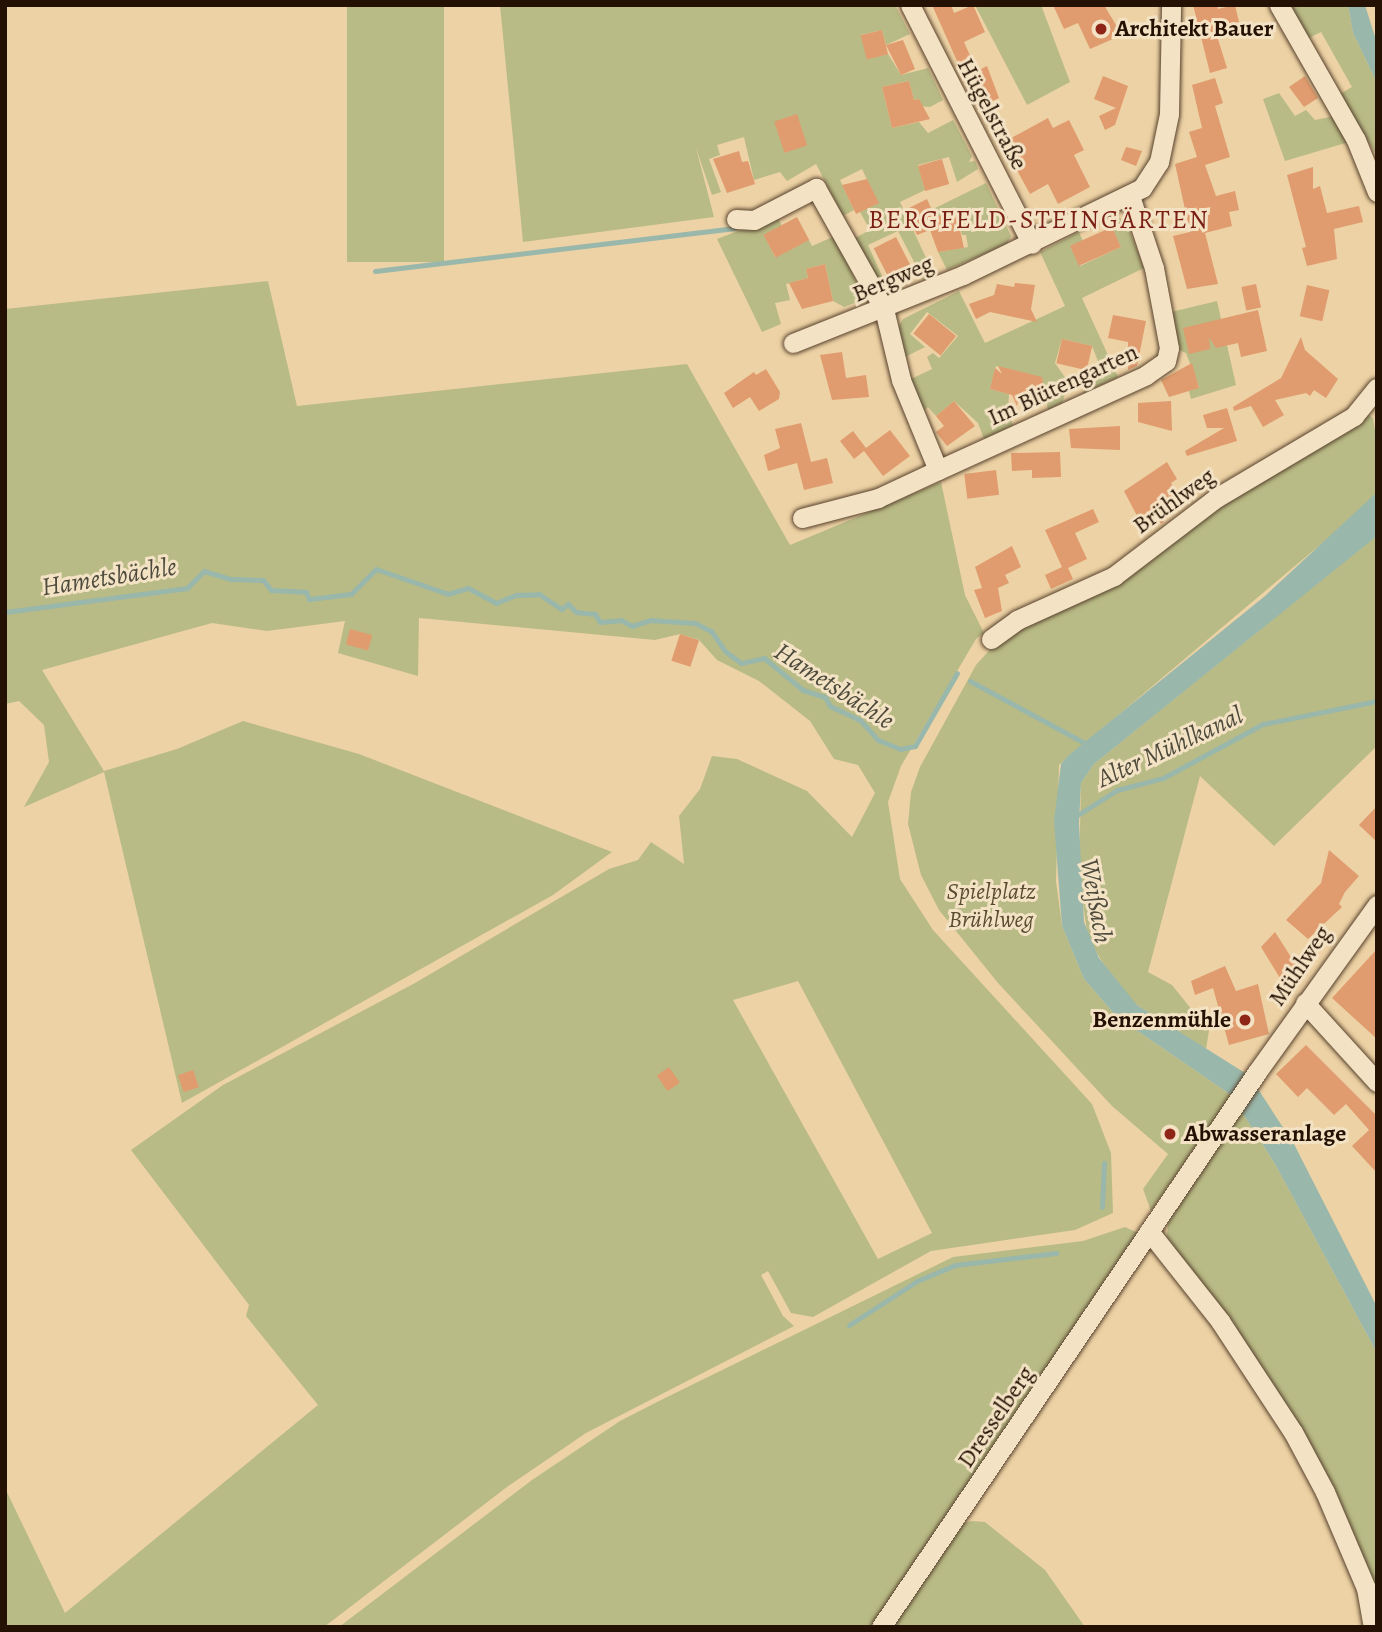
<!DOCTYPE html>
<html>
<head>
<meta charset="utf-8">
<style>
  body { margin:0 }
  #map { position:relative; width:1382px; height:1632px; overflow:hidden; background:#edd2a5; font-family:Alegreya,serif }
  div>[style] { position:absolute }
  .green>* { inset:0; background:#b9bb86; transform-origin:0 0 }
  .water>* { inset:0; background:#99b7aa }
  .stream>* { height:5px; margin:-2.5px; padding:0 2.5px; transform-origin:2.5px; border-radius:2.5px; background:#99b7aa }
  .building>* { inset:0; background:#e09c6e; transform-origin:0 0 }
  .roads { filter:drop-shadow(0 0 2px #57412c) drop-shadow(0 0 2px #57412c) }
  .street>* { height:19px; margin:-9.5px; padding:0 9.5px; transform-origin:9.5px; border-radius:9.5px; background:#f3e2c4 }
  .dots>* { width:19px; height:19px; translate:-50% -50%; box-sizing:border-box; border:4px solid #f3e2c4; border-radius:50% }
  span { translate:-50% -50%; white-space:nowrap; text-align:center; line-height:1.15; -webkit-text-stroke:6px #f3e2c4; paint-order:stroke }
  .poi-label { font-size:24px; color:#251103; font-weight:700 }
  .left { translate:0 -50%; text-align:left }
  .right { translate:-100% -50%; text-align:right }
  .street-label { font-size:24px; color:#251103 }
  .park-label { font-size:24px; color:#594c31; font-style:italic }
  .neighbourhood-label { font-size:26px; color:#7a1f14; letter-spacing:2px }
  .water-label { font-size:26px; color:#4e4b3d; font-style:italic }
  .frame { position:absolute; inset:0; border:7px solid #251103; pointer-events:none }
</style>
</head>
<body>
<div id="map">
  <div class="green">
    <i style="left:347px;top:5px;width:97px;height:257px"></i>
    <i style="clip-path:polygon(500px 5px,895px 5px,910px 34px,886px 45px,882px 30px,861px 35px,867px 59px,888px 54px,901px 75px,928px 68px,943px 100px,930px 107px,916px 106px,919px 99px,914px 100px,909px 81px,882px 87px,892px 128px,919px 122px,928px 133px,953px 120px,972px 156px,969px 162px,975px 161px,978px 169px,957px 182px,949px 157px,918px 165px,925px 190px,900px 202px,935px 277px,924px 281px,898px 231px,868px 245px,887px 287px,880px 291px,855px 238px,870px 230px,860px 212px,878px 203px,862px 169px,840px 180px,854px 210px,843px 216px,816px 164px,787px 181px,780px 172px,754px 180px,744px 137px,717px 145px,720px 155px,709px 159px,721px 192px,712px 195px,696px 148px,714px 217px,523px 242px)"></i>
    <i style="clip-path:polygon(975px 5px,1041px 5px,1070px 82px,1027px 105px)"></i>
    <i style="clip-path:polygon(1290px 5px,1348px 5px,1353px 33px,1377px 83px,1377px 156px,1340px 94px,1352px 87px,1321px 32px,1309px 38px)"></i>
    <i style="clip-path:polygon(1279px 93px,1295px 116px,1306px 110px,1315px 120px,1334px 116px,1349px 142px,1285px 161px,1263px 99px)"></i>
    <i style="clip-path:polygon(986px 183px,1011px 236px,1007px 244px,947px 270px,938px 252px,968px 247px,966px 235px,962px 235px,956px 213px,928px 218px,927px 212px)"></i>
    <i style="clip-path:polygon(777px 216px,782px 226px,764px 235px,775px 257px,809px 240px,812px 246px,835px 236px,860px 290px,857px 302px,844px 307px,833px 301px,825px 264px,806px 269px,808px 278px,786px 284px,790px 300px,775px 303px,781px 324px,762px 332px,717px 239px)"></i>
    <i style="clip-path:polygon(1117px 216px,1126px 222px,1144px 268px,1082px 298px,1118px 377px,1082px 394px,1096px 373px,1098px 361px,1092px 346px,1062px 339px,1055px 363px,1069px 383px,1062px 403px,1048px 410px,1042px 378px,996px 366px,990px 389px,1009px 394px,1008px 411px,1013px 425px,984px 439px,978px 423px,954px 401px,936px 416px,928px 407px,921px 413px,909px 380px,932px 369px,927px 357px,933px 353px,939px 358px,958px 336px,927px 312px,910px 334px,925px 347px,901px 359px,897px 329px,903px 319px,959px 291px,985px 343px,1065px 306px,1040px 252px,1079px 232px,1083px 241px,1071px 247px,1080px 266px,1121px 247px,1108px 220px)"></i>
    <i style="clip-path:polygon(evenodd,268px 281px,297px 406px,687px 364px,790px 545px,941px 482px,965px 595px,984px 633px,976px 639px,901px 766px,888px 802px,900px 879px,933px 930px,1092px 1104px,1111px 1153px,1113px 1213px,1075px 1230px,931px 1251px,813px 1317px,791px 1313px,768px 1271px,761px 1275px,783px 1316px,794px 1326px,586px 1433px,507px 1487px,324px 1627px,5px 1627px,5px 1488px,65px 1613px,318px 1405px,246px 1316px,249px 1305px,131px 1150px,223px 1085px,415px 983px,609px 869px,638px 860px,651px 842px,684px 864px,679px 816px,700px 789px,712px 756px,737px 759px,807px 791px,852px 837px,875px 793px,858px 765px,834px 759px,810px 721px,759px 681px,717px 660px,699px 640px,680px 634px,655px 640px,419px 618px,418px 676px,338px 653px,345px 621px,267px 631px,212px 623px,42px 670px,104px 771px,177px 749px,243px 721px,359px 754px,612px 852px,553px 895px,182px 1103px,104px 772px,24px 807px,49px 762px,44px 725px,19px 701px,5px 704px,5px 309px,268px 281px,798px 981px,932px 1233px,878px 1259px,733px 1000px,798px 981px)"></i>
    <i style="clip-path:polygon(1217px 301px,1236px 385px,1191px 399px,1189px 391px,1199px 387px,1186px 353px,1179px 350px,1171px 312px)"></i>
    <i style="clip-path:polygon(1365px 413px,1373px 418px,1377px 443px,1377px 492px,1359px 512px,1059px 765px,1056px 881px,1062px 926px,1084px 979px,1117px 1017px,1231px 1095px,1151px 1211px,1143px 1189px,1168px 1154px,1112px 1106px,998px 983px,939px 910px,921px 875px,908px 824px,911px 792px,920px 767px,976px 665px,995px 644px,1179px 533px)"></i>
    <i style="clip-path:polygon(1377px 535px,1377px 746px,1274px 846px,1200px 776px,1148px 972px,1172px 985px,1209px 1031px,1206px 1049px,1137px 1005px,1115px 983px,1088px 938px,1079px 876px,1081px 783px,1094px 764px)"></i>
    <i style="clip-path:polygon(1242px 1112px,1275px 1164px,1377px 1353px,1377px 1600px,1371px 1577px,1167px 1237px,1168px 1222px)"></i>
    <i style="clip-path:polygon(1125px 1227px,1138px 1233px,873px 1627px,339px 1627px,532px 1480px,620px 1421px,661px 1400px,953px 1257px,1083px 1241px)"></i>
    <i style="clip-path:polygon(972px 1521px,985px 1522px,1045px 1570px,1085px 1627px,890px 1627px,957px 1525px)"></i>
  </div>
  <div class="water">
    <i style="clip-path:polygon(1348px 5px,1365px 5px,1377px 43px,1377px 83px,1353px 33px)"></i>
    <i style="clip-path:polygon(1377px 492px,1377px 535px,1372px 540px,1094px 764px,1081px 783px,1079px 823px,1084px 922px,1099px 958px,1137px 1005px,1245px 1073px,1258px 1089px,1295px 1146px,1377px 1307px,1377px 1353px,1275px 1164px,1231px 1095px,1117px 1017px,1084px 979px,1062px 926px,1054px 821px,1061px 764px,1070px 754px,1265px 596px)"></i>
  </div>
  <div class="stream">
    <i style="left:375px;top:271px;width:363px;rotate:-6.8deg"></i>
    <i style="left:5px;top:612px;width:184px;rotate:-7.5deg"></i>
    <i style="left:187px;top:588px;width:24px;rotate:-45deg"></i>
    <i style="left:204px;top:571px;width:28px;rotate:17deg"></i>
    <i style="left:231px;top:579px;width:32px;rotate:2deg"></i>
    <i style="left:263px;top:580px;width:13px;rotate:51deg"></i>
    <i style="left:271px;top:590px;width:35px;rotate:3deg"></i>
    <i style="left:306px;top:592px;width:8px;rotate:67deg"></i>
    <i style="left:309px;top:599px;width:42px;rotate:-6.8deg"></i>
    <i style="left:351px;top:594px;width:35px;rotate:-45deg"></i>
    <i style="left:376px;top:569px;width:76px;rotate:19.1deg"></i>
    <i style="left:448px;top:594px;width:21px;rotate:-17deg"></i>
    <i style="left:468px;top:588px;width:32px;rotate:28deg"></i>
    <i style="left:496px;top:603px;width:22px;rotate:-22deg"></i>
    <i style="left:516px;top:595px;width:23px;rotate:-2deg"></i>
    <i style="left:539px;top:594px;width:27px;rotate:34deg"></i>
    <i style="left:561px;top:609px;width:9px;rotate:-36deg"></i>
    <i style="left:568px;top:604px;width:11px;rotate:45deg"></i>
    <i style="left:576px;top:612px;width:19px;rotate:6deg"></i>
    <i style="left:595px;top:614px;width:9px;rotate:58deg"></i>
    <i style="left:600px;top:622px;width:21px;rotate:-5deg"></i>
    <i style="left:621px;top:620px;width:13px;rotate:29deg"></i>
    <i style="left:632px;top:626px;width:19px;rotate:-18deg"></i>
    <i style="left:650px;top:620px;width:45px;rotate:3.8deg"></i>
    <i style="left:695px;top:623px;width:18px;rotate:27deg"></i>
    <i style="left:711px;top:631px;width:24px;rotate:55deg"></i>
    <i style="left:725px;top:651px;width:20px;rotate:37deg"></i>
    <i style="left:741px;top:663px;width:24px;rotate:-12deg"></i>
    <i style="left:764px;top:658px;width:50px;rotate:39.4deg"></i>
    <i style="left:803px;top:690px;width:23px;rotate:18deg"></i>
    <i style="left:825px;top:697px;width:10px;rotate:61deg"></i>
    <i style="left:830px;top:706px;width:33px;rotate:25deg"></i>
    <i style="left:860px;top:720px;width:27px;rotate:48deg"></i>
    <i style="left:878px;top:740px;width:24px;rotate:22deg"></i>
    <i style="left:900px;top:749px;width:15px;rotate:-11deg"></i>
    <i style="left:915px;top:746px;width:84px;rotate:-60.1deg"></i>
    <i style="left:970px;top:681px;width:136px;rotate:28.4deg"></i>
    <i style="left:1076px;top:816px;width:49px;rotate:-32.4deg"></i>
    <i style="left:1117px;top:790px;width:48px;rotate:-14.6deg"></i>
    <i style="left:1163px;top:778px;width:114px;rotate:-28.4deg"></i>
    <i style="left:1263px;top:724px;width:116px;rotate:-11.4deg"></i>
    <i style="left:1102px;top:1207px;width:44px;rotate:-87.4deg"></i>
    <i style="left:849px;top:1325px;width:81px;rotate:-32.9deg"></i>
    <i style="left:917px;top:1281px;width:41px;rotate:-22.8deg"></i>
    <i style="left:955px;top:1265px;width:102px;rotate:-6.8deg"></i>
  </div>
  <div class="building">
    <i style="clip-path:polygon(932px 5px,951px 5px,954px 13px,973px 5px,985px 32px,964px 42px,977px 71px,987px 66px,999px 98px,978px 108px)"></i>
    <i style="clip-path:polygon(1053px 5px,1104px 5px,1122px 35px,1090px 49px,1078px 23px,1064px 29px)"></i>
    <i style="clip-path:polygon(1193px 5px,1217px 5px,1218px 9px,1235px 5px,1241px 30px,1217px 36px,1227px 68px,1210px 73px)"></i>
    <i style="left:882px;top:30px;width:25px;height:22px;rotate:76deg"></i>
    <i style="clip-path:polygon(903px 40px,915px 69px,901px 75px,886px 45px)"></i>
    <i style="clip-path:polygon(1103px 76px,1128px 86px,1115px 125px,1105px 130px,1099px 116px,1116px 108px,1094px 99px)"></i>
    <i style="clip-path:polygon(1305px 76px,1318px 98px,1304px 107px,1289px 87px)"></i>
    <i style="clip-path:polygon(1215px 78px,1223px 103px,1215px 106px,1230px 157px,1205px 165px,1216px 196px,1235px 191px,1239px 210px,1229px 212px,1232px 226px,1205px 233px,1218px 284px,1187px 289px,1173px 236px,1190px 232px,1175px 164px,1197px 157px,1189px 132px,1202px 128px,1192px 85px)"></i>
    <i style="clip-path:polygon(909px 81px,914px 100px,919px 99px,930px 119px,892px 128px,882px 87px)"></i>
    <i style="left:797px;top:114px;width:33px;height:24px;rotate:72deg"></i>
    <i style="clip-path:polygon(1048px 118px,1053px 128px,1069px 120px,1084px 150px,1074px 155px,1090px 187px,1058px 204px,1048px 184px,1030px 194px,1002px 143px)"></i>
    <i style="clip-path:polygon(1126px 147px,1142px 151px,1136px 166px,1121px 160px)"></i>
    <i style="clip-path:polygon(739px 151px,742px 162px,748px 161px,755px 184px,727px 193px,713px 159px)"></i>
    <i style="left:942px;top:159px;width:26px;height:25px;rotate:74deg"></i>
    <i style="clip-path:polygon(1313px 167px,1313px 189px,1320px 186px,1327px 213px,1359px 206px,1363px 222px,1334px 229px,1337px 259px,1307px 266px,1302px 248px,1306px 247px,1287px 175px)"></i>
    <i style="clip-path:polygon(867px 179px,879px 203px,856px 214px,842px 185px)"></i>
    <i style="clip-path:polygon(927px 199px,935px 217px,956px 212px,964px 248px,938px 252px,930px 230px,917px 235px,905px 210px)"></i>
    <i style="left:797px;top:217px;width:26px;height:38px;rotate:62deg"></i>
    <i style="left:1112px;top:227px;width:22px;height:46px;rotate:66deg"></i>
    <i style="left:896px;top:237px;width:38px;height:25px;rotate:63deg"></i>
    <i style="clip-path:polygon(825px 264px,833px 301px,802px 309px,789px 283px,808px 278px,806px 269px)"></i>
    <i style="clip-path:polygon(1015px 283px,1035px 285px,1031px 309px,1037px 322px,990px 312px,976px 319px,969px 304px,994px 295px,997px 284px,1014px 287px)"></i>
    <i style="left:1256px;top:284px;width:24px;height:15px;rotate:78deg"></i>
    <i style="left:1307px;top:285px;width:23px;height:32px;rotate:13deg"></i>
    <i style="clip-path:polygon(1258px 310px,1267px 351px,1241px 357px,1238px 343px,1216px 348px,1209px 337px,1210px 349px,1189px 354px,1183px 328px)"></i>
    <i style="left:929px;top:314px;width:35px;height:25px;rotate:39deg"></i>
    <i style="clip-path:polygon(1113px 315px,1146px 321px,1137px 366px,1128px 370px,1128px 342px,1108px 338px)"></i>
    <i style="clip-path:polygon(1301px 337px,1305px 350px,1338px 379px,1326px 398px,1314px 390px,1310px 396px,1306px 393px,1275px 400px,1284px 415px,1263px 427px,1251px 406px,1234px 411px,1233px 407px,1281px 378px)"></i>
    <i style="left:1062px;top:339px;width:31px;height:25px;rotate:13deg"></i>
    <i style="clip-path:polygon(842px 352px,846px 378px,866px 375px,869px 397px,832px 400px,820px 355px)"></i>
    <i style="clip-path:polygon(1192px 363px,1199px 388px,1169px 397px,1161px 380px)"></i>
    <i style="clip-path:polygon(998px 366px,1042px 377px,1046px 397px,1023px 391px,1034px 400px,1019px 396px,1017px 406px,1012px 395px,990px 389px,995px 368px,1002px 374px)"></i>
    <i style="clip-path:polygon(766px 369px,780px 392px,779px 399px,759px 411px,750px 397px,733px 408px,724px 393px,754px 372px,756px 375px)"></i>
    <i style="clip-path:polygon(954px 401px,975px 426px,947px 446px,936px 432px,944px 426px,936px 416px)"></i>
    <i style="clip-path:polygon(1171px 401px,1172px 431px,1138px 422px,1138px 403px)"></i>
    <i style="clip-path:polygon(1227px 408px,1237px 441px,1187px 456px,1185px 451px,1224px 428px,1207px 428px,1203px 415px)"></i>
    <i style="clip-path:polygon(801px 423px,811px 462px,827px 458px,833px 483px,804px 490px,797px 463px,768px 471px,764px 455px,780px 448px,775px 429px)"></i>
    <i style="clip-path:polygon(1120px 426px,1120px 450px,1071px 448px,1069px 429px)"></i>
    <i style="clip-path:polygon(890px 430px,910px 456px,883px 476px,864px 451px,854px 459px,840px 441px,853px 431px,866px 448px)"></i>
    <i style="clip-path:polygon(1060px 452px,1061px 477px,1032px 478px,1032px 470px,1012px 471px,1011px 453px)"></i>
    <i style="clip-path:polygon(1167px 462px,1177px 479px,1171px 483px,1180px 497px,1157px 508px,1164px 522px,1145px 531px,1124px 491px)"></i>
    <i style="left:996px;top:470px;width:25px;height:32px;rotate:83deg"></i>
    <i style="clip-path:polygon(1093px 509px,1099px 522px,1075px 533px,1087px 559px,1068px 568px,1073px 579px,1051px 589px,1045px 575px,1062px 567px,1045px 530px)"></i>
    <i style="clip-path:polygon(1012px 546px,1021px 567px,1005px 575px,1009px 583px,998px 588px,1002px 611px,985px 618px,974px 590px,982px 588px,975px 567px)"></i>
    <i style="left:350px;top:629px;width:23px;height:16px;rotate:15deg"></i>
    <i style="left:680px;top:634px;width:20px;height:28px;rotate:18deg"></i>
    <i style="clip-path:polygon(1377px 806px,1377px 842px,1359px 825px)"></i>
    <i style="clip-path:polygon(1329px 850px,1359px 876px,1345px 892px,1339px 904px,1342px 907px,1308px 939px,1286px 920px,1321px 883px)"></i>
    <i style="clip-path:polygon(1275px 932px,1298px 968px,1283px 983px,1261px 947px)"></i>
    <i style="clip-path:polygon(1377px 949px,1377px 1039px,1332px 998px)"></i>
    <i style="clip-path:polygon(1225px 966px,1236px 991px,1258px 984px,1269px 1034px,1229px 1045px,1213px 988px,1195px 995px,1191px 981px)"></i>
    <i style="clip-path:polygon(1306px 1045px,1377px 1116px,1377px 1173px,1352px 1146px,1369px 1130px,1346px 1104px,1334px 1115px,1307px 1088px,1298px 1097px,1276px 1074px)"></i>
    <i style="left:669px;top:1067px;width:19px;height:15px;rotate:55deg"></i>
    <i style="left:193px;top:1070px;width:18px;height:16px;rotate:71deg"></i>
  </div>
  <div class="roads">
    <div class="street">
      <i style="left:910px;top:5px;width:268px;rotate:63deg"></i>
      <i style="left:1279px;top:5px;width:155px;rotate:60.3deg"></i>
      <i style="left:1356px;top:140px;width:56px;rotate:68deg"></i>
      <i style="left:736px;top:219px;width:18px;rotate:3deg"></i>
      <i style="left:754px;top:220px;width:70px;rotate:-27.3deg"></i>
      <i style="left:816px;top:188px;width:139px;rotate:60.7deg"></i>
      <i style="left:884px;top:309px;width:73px;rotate:76.5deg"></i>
      <i style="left:901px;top:380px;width:97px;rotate:67.7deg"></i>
      <i style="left:938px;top:470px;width:229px;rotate:-24.5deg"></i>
      <i style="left:1146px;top:375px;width:24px;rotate:-35deg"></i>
      <i style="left:1166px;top:361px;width:13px;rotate:-77deg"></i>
      <i style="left:1169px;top:348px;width:81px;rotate:-100.6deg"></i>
      <i style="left:1154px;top:268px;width:76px;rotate:-108.4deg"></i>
      <i style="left:793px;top:343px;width:183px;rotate:-21.8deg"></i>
      <i style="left:963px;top:275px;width:199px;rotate:-25.9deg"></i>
      <i style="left:1142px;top:188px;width:31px;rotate:-57deg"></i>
      <i style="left:1159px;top:162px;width:49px;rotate:-78.2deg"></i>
      <i style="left:1169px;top:114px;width:109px;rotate:-88.9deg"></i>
      <i style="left:802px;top:518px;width:79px;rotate:-14.7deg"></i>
      <i style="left:878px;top:498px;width:66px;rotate:-25deg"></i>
      <i style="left:991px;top:639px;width:32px;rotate:-36deg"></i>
      <i style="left:1017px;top:620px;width:107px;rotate:-24.4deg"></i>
      <i style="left:1114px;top:576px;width:128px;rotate:-37.4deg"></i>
      <i style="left:1216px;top:498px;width:161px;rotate:-30.7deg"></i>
      <i style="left:1354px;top:416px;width:36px;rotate:-51deg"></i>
      <i style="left:1305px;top:1003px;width:107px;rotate:47.7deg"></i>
      <i style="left:1149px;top:1231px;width:115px;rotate:51.7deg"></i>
      <i style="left:1220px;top:1321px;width:133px;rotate:56.7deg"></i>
      <i style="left:1293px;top:1432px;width:68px;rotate:61.9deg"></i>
      <i style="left:1325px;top:1492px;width:104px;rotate:66.9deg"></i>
      <i style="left:1366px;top:1588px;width:40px;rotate:80deg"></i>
      <i style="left:881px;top:1627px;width:670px;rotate:-55.88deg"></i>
      <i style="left:1257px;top:1072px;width:206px;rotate:-54.3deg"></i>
    </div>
  </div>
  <div class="dots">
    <i style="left:1101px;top:29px;background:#8f2418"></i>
    <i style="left:1245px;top:1020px;background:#8f2418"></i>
    <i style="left:1170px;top:1134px;background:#8f2418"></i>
  </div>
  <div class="poi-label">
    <span class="left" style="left:1115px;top:29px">Architekt Bauer</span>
    <span class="right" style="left:1231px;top:1020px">Benzenmühle</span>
    <span class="left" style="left:1184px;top:1134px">Abwasseranlage</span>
  </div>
  <div class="street-label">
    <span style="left:992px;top:114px;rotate:62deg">Hügelstraße</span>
    <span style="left:893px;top:279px;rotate:-23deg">Bergweg</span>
    <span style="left:1063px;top:385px;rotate:-25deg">Im Blütengarten</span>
    <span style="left:1174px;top:501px;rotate:-36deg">Brühlweg</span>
    <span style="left:1300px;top:966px;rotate:-56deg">Mühlweg</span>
    <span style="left:996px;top:1417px;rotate:-56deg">Dresselberg</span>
  </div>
  <div class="park-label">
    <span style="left:991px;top:906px">Spielplatz<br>Brühlweg</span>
  </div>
  <div class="neighbourhood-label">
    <span style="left:1039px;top:220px">BERGFELD-STEINGÄRTEN</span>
  </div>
  <div class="water-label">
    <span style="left:109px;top:577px;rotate:-9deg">Hametsbächle</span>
    <span style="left:834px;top:686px;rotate:33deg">Hametsbächle</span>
    <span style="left:1170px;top:747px;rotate:-25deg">Alter Mühlkanal</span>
    <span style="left:1096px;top:901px;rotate:80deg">Weißach</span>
  </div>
  <div class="frame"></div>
</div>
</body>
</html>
